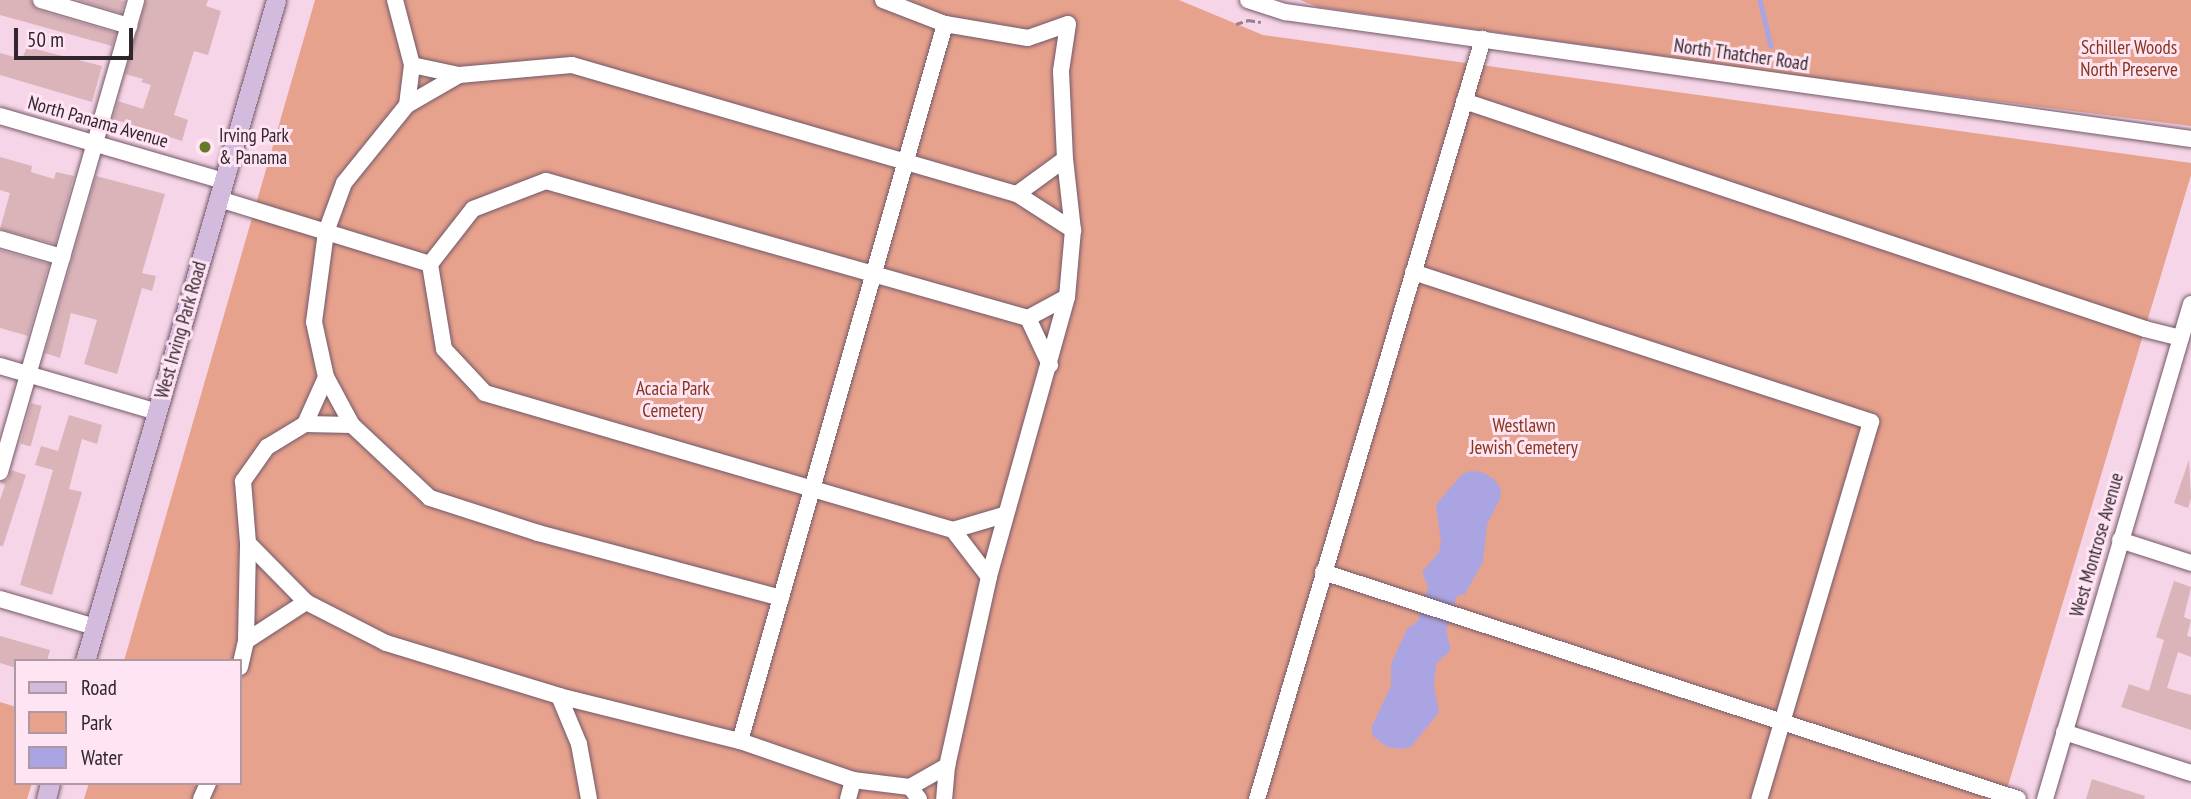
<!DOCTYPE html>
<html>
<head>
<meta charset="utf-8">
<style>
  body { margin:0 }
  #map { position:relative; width:2191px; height:799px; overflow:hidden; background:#f5d5e7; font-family:"PT Sans Narrow",sans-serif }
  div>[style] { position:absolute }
  .green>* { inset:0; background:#e7a28d }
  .water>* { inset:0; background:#aaa4e2 }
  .stream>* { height:4.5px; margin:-2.25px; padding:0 2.25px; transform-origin:2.25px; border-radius:2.25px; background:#aaa4e2 }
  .building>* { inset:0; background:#dab4b9; transform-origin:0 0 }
  .path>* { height:2.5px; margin-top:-1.25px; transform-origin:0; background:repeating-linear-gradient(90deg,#97818e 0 7px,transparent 0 10.5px) }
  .roads { filter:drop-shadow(0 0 2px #745868) drop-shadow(0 0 2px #745868) }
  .minor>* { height:16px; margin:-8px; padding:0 8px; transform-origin:8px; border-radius:8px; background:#fff }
  .major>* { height:19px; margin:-9.5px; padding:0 9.5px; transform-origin:9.5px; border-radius:9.5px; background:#d3bbdd }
  .dots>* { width:19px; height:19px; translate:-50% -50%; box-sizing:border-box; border:4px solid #ffe4f3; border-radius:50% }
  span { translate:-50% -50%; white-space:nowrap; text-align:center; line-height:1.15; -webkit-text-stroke:6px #ffe4f3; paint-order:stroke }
  .park-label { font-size:19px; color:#87351b }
  .street-label { font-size:19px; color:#32262d }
  .poi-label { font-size:19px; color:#32262d }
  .left { translate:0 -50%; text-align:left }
  .legend { position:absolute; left:14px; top:659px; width:228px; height:126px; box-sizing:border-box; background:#ffe4f3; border:2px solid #ad98a4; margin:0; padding:9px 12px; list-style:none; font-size:21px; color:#32262d }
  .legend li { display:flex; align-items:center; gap:14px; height:35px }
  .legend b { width:35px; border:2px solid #ad98a4 }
  .scale { position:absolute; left:14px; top:28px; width:119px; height:32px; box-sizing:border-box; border:4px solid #32262d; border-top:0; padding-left:9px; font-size:21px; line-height:24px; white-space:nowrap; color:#32262d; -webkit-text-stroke:5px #ffe4f3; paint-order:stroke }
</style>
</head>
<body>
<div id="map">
  <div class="green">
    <i style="clip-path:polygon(315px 0,1179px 0,1263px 35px,2191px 163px,2191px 175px,2004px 799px,84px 799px,89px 783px,240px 783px,240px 661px,124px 661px)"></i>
    <i style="clip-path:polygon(1300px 0,2191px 0,2191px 126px,1808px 77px,1318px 7px)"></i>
    <i style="clip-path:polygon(0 702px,16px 707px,16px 783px,32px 783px,27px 799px,0 799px)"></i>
  </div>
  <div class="water">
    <i style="clip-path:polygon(1470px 471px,1482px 472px,1494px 479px,1501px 489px,1500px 499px,1487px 524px,1483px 562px,1465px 594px,1457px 596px,1446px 630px,1451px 650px,1436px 664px,1434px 686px,1439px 712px,1411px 747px,1402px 749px,1387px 747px,1372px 735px,1372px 726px,1391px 686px,1391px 664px,1407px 629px,1418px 621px,1428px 587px,1422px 572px,1439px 552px,1441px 542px,1436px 505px,1461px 475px)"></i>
  </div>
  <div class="stream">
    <i style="left:1760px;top:0;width:47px;rotate:76.6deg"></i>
  </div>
  <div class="building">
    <i style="clip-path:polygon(0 0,31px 0,38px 10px,116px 33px,112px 46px,0 15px)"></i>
    <i style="clip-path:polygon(78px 0,120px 0,125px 1px,121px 13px)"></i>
    <i style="clip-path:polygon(146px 0,208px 0,206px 6px,221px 11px,208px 55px,194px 51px,174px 115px,188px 120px,182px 141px,113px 119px,118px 101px,143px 109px,151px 85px,141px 82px,143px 79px,125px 74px)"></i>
    <i style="clip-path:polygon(27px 47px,102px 66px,92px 102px,0 75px,0 53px,22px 59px)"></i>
    <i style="clip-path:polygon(0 157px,32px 166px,31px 172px,54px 179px,56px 172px,74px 176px,55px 244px,0 229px,10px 193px,0 190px)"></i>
    <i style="clip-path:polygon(96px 176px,165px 194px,142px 273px,156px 276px,152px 291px,142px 288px,117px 374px,84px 364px,97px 320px,71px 313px,60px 358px,45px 353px)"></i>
    <i style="clip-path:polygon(0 250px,49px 264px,28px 336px,0 328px)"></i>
    <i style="left:31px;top:403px;width:11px;height:42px;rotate:15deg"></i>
    <i style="clip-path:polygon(69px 415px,102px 425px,97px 444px,82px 439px,69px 489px,82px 492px,52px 595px,20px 585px,53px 470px,35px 465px,41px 446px,58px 451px)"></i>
    <i style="clip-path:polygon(2189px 460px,2191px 498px,2188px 508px,2174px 503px)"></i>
    <i style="clip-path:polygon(11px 470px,26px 475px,3px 546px,0 546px,0 500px,5px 485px,0 482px,8px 479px)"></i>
    <i style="clip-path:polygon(2174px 581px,2191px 587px,2184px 617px,2191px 620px,2187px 636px,2191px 637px,2191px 657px,2178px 652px,2167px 688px,2191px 695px,2191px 730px,2121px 707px,2129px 684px,2149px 691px,2164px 640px,2156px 637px)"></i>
    <i style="clip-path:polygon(0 636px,50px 650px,47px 661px,16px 661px,16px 668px,0 663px)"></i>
    <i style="clip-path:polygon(2092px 779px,2145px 796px,2144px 799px,2086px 799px)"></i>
  </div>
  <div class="path">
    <i style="left:1236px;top:24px;width:13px;rotate:-18deg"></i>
    <i style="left:1248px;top:20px;width:13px;rotate:9deg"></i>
  </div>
  <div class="roads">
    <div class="minor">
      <i style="left:41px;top:0;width:92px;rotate:16.5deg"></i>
      <i style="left:395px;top:0;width:67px;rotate:75.3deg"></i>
      <i style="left:412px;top:65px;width:40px;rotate:97.1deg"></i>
      <i style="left:883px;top:0;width:66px;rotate:21.2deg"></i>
      <i style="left:945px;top:24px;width:84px;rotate:9.6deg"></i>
      <i style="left:1028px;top:38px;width:42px;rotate:-19.3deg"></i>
      <i style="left:1068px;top:24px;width:48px;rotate:98.5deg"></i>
      <i style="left:1061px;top:71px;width:88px;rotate:87.4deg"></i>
      <i style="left:1065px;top:159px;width:71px;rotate:83.6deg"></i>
      <i style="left:1073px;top:230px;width:67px;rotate:95.1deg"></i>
      <i style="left:1067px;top:297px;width:291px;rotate:105.6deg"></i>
      <i style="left:989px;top:577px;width:194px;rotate:102.5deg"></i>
      <i style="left:947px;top:766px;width:33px;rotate:95deg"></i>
      <i style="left:1248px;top:0;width:39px;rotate:18deg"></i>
      <i style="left:1285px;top:12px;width:915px;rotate:7.98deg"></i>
      <i style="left:412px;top:65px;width:48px;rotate:12deg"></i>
      <i style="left:1464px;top:101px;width:718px;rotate:18.51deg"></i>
      <i style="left:2145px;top:329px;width:37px;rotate:14deg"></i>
      <i style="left:0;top:116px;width:233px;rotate:16.2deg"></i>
      <i style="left:1017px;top:194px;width:67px;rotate:32.7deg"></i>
      <i style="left:219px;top:199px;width:221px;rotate:17.1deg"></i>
      <i style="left:0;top:239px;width:65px;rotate:16.2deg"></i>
      <i style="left:1413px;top:272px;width:482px;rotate:18.1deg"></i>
      <i style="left:1871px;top:422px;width:393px;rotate:106.5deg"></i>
      <i style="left:1028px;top:318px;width:52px;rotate:64.9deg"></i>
      <i style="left:0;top:366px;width:164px;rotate:16.3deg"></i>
      <i style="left:305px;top:424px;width:51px;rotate:-65.9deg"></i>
      <i style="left:352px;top:425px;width:47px;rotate:-178.8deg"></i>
      <i style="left:305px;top:424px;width:44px;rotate:148.8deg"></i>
      <i style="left:267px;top:447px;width:42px;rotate:125.2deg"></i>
      <i style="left:243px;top:481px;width:62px;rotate:85.4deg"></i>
      <i style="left:248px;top:543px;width:83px;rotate:45.5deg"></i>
      <i style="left:306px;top:602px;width:90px;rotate:27.1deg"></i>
      <i style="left:386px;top:643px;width:181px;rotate:17deg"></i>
      <i style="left:559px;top:696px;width:187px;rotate:14deg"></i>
      <i style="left:740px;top:741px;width:120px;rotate:19deg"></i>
      <i style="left:853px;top:780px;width:57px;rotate:7deg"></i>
      <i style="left:910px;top:787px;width:15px;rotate:53deg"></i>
      <i style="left:0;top:472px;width:491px;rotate:-73.9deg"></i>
      <i style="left:953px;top:530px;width:53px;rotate:-16.4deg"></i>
      <i style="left:2120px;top:540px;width:75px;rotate:17.9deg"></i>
      <i style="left:1323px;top:572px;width:731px;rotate:18.09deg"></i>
      <i style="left:989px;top:577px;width:59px;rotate:-127.5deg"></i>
      <i style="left:953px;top:530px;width:488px;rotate:-163.7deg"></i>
      <i style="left:485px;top:393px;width:60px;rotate:-133deg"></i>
      <i style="left:444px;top:349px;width:86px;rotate:-99.4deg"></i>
      <i style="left:430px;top:264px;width:70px;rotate:-52deg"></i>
      <i style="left:473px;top:209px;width:78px;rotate:-21deg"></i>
      <i style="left:546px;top:181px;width:501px;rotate:15.87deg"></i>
      <i style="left:1028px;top:318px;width:44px;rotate:-28.3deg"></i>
      <i style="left:781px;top:598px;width:252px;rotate:-165deg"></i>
      <i style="left:538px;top:533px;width:114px;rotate:-162deg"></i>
      <i style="left:430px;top:498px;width:107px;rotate:-136.9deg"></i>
      <i style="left:352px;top:425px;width:55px;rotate:-118.4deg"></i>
      <i style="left:326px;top:377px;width:56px;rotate:-102.3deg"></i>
      <i style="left:314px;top:322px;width:91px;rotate:-82.4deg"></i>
      <i style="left:326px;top:232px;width:52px;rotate:-69.8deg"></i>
      <i style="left:344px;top:183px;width:100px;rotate:-51.1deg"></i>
      <i style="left:407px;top:105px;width:60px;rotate:-30deg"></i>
      <i style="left:459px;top:75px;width:113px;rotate:-5.1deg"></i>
      <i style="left:572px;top:65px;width:463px;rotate:16.2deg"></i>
      <i style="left:1017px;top:194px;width:59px;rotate:-36.1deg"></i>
      <i style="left:0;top:599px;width:99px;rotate:16.4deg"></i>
      <i style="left:246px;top:641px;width:72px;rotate:-33deg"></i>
      <i style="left:240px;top:667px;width:27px;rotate:-77deg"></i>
      <i style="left:246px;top:641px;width:98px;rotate:-88.8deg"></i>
      <i style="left:559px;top:696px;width:52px;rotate:67.4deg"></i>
      <i style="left:579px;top:744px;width:56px;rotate:79.7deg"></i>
      <i style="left:2064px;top:732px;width:133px;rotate:17.9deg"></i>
      <i style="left:740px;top:741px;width:746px;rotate:-74.04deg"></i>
      <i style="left:910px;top:787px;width:43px;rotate:-29.6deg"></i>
      <i style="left:201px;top:799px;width:17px;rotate:-66deg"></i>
      <i style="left:848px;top:799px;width:20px;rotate:-75deg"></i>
      <i style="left:1257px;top:799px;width:793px;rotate:-73.44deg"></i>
      <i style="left:2045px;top:799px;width:516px;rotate:-73.57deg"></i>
    </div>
    <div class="major">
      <i style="left:85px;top:661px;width:688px;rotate:-73.88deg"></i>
      <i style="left:46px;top:799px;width:16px;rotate:-76deg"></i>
    </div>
  </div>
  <div class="dots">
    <i style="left:205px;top:147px;background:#677826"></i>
  </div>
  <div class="park-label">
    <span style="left:2129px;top:59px">Schiller Woods<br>North Preserve</span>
    <span style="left:673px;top:400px">Acacia Park<br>Cemetery</span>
    <span style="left:1524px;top:437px">Westlawn<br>Jewish Cemetery</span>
  </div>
  <div class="street-label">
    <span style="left:1741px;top:55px;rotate:8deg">North Thatcher Road</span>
    <span style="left:98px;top:122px;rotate:16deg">North Panama Avenue</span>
    <span style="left:181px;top:330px;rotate:-74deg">West Irving Park Road</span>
    <span style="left:2097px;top:545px;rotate:-74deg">West Montrose Avenue</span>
  </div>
  <div class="poi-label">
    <span class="left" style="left:219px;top:147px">Irving Park<br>&amp; Panama</span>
  </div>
  <ul class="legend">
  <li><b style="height:9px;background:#d3bbdd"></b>Road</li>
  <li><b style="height:19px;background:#e7a28d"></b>Park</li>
  <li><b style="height:19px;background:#aaa4e2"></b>Water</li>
  </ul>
  <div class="scale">50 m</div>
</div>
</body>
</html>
